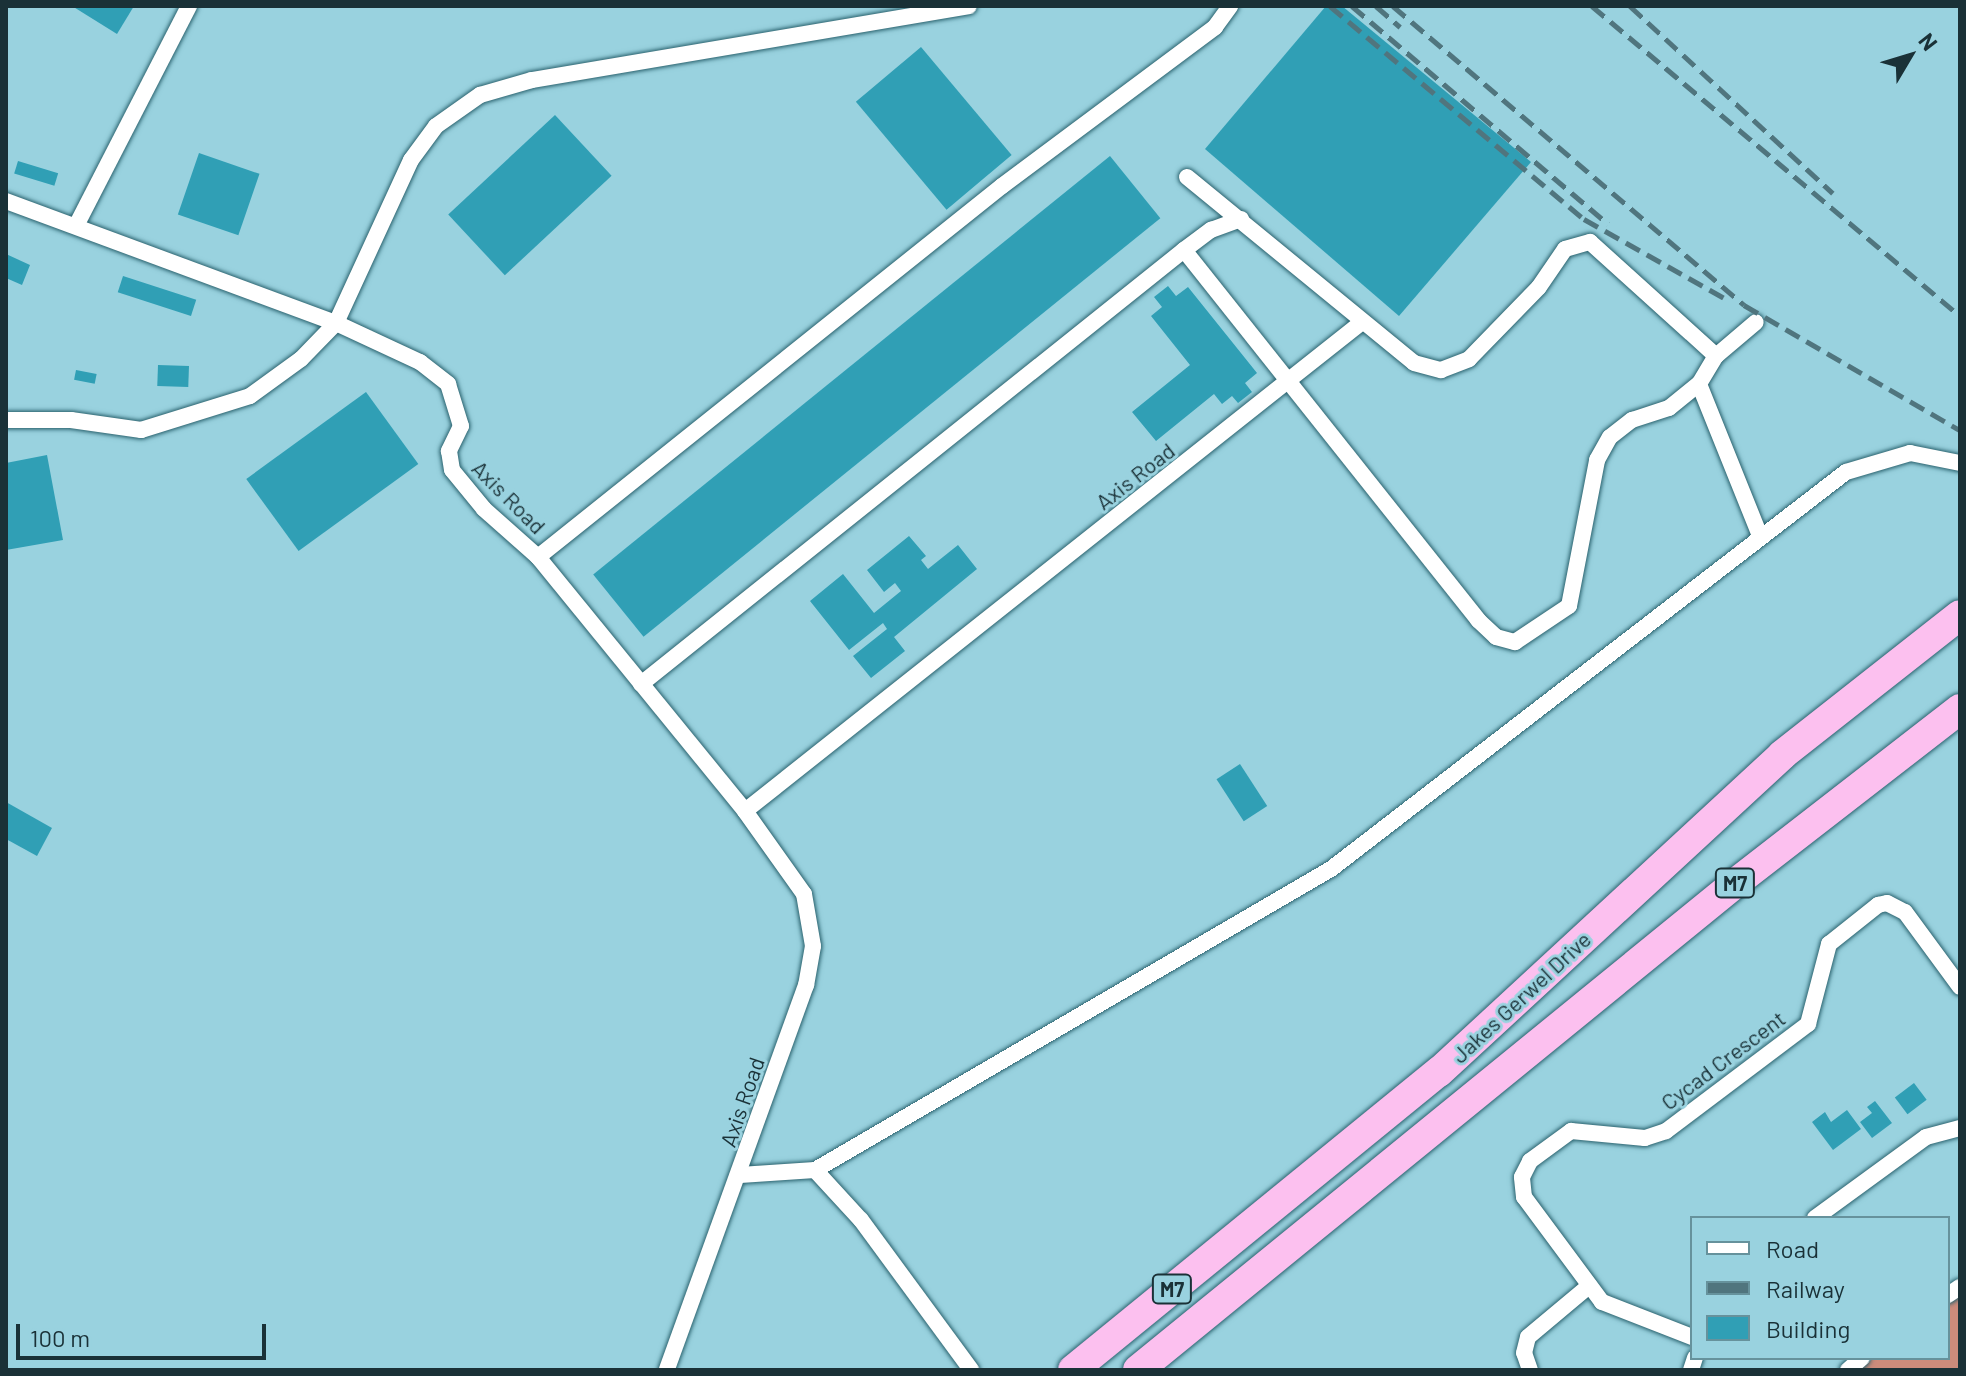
<!DOCTYPE html>
<html>
<head>
<meta charset="utf-8">
<style>
  body { margin:0 }
  #map { position:relative; width:1966px; height:1376px; overflow:hidden; background:#99d2df; font-family:Barlow,sans-serif }
  div>[style] { position:absolute }
  .green>* { inset:0; background:#cc8b7b }
  .building>* { inset:0; background:#309fb5; transform-origin:0 0 }
  .roads { filter:drop-shadow(0 0 2px #2a626e) drop-shadow(0 0 2px #2a626e) }
  .street>* { height:16px; margin:-8px; padding:0 8px; transform-origin:8px; border-radius:8px; background:#fff }
  .highway>* { height:30px; margin:-15px; padding:0 15px; transform-origin:15px; border-radius:15px; background:#fcc0ef }
  .rail>* { height:5px; margin-top:-2.5px; transform-origin:0; background:repeating-linear-gradient(90deg,#50757e 0 16px,transparent 0 24px) }
  span { translate:-50% -50%; white-space:nowrap; text-align:center; line-height:1.15; -webkit-text-stroke:6px #99d2df; paint-order:stroke }
  .shield-label span { padding:2px 6px; background:#99d2df; border:2px solid; border-radius:6px; -webkit-text-stroke-width:0 }
  .shield-label { font-size:20px; color:#1a3137; font-weight:700 }
  .street-label { font-size:22px; color:#1a3137 }
  .frame { position:absolute; inset:0; border:8px solid #1a3137; pointer-events:none }
  .legend { position:absolute; left:1690px; top:1216px; width:260px; height:144px; box-sizing:border-box; background:#99d2df; border:2px solid #66929c; margin:0; padding:10px 14px; list-style:none; font-size:24px; color:#1a3137 }
  .legend li { display:flex; align-items:center; gap:16px; height:40px }
  .legend b { width:40px; border:2px solid #66929c }
  .north { position:absolute; left:1870px; top:16px; width:80px; height:80px; -webkit-text-stroke:6px #99d2df; paint-order:stroke; rotate:52deg; font-size:22px; font-weight:700; line-height:32px; text-align:center; color:#1a3137 }
  .north::after { content:''; display:block; margin:auto; width:28px; height:36px; background:#1a3137; clip-path:polygon(50% 0,100% 100%,50% 72%,0 100%) }
  .scale { position:absolute; left:16px; top:1324px; width:250px; height:36px; box-sizing:border-box; border:4px solid #1a3137; border-top:0; padding-left:10px; font-size:24px; line-height:28px; white-space:nowrap; color:#1a3137; -webkit-text-stroke:6px #99d2df; paint-order:stroke }
</style>
</head>
<body>
<div id="map">
  <div class="green">
    <i style="clip-path:polygon(1960px 1295px,1960px 1370px,1858px 1370px,1874px 1358px,1948px 1358px,1948px 1304px)"></i>
  </div>
  <div class="building">
    <i style="clip-path:polygon(72px 6px,134px 6px,117px 34px)"></i>
    <i style="clip-path:polygon(1326px 6px,1342px 6px,1531px 162px,1399px 316px,1205px 149px)"></i>
    <i style="left:921px;top:47px;width:141px;height:85px;rotate:50deg"></i>
    <i style="left:555px;top:115px;width:83px;height:146px;rotate:47deg"></i>
    <i style="left:199px;top:153px;width:64px;height:65px;rotate:19deg"></i>
    <i style="left:1110px;top:156px;width:80px;height:665px;rotate:51deg"></i>
    <i style="left:18px;top:161px;width:42px;height:13px;rotate:17deg"></i>
    <i style="clip-path:polygon(6px 254px,30px 265px,22px 285px,6px 278px)"></i>
    <i style="left:123px;top:276px;width:77px;height:17px;rotate:18deg"></i>
    <i style="clip-path:polygon(1168px 286px,1176px 296px,1188px 287px,1257px 373px,1245px 383px,1252px 392px,1238px 403px,1232px 396px,1222px 404px,1214px 394px,1156px 441px,1132px 412px,1190px 365px,1151px 316px,1162px 307px,1154px 297px)"></i>
    <i style="left:158px;top:365px;width:31px;height:21px;rotate:2deg"></i>
    <i style="left:76px;top:370px;width:21px;height:10px;rotate:11deg"></i>
    <i style="left:366px;top:392px;width:89px;height:148px;rotate:54deg"></i>
    <i style="clip-path:polygon(47px 455px,63px 540px,6px 550px,6px 463px)"></i>
    <i style="clip-path:polygon(909px 536px,926px 556px,921px 560px,928px 569px,958px 545px,977px 569px,894px 637px,905px 651px,871px 678px,853px 656px,887px 629px,883px 623px,849px 650px,810px 601px,843px 574px,874px 613px,901px 591px,895px 583px,884px 592px,867px 570px)"></i>
    <i style="left:1240px;top:764px;width:50px;height:28px;rotate:57deg"></i>
    <i style="clip-path:polygon(6px 802px,52px 828px,37px 856px,6px 839px)"></i>
    <i style="left:1914px;top:1083px;width:21px;height:24px;rotate:53deg"></i>
    <i style="clip-path:polygon(1875px 1101px,1892px 1123px,1872px 1138px,1860px 1122px,1872px 1113px,1867px 1107px)"></i>
    <i style="clip-path:polygon(1847px 1110px,1861px 1129px,1833px 1150px,1812px 1122px,1825px 1112px,1831px 1122px)"></i>
  </div>
  <div class="roads">
    <div class="street">
      <i style="left:1187px;top:177px;width:293px;rotate:39.3deg"></i>
      <i style="left:1414px;top:363px;width:28px;rotate:15deg"></i>
      <i style="left:1441px;top:370px;width:30px;rotate:-21deg"></i>
      <i style="left:1469px;top:359px;width:100px;rotate:-45.8deg"></i>
      <i style="left:1539px;top:287px;width:46px;rotate:-55.6deg"></i>
      <i style="left:1565px;top:249px;width:26px;rotate:-16deg"></i>
      <i style="left:1590px;top:242px;width:170px;rotate:42.1deg"></i>
      <i style="left:6px;top:201px;width:352px;rotate:20.3deg"></i>
      <i style="left:336px;top:323px;width:93px;rotate:24.9deg"></i>
      <i style="left:420px;top:362px;width:36px;rotate:38deg"></i>
      <i style="left:448px;top:384px;width:44px;rotate:72.8deg"></i>
      <i style="left:461px;top:426px;width:28px;rotate:116deg"></i>
      <i style="left:449px;top:451px;width:19px;rotate:81deg"></i>
      <i style="left:452px;top:470px;width:50px;rotate:50.6deg"></i>
      <i style="left:484px;top:509px;width:72px;rotate:41.6deg"></i>
      <i style="left:538px;top:557px;width:328px;rotate:50.8deg"></i>
      <i style="left:745px;top:811px;width:102px;rotate:54.6deg"></i>
      <i style="left:804px;top:894px;width:53px;rotate:80.2deg"></i>
      <i style="left:813px;top:946px;width:40px;rotate:100deg"></i>
      <i style="left:806px;top:985px;width:409px;rotate:109.9deg"></i>
      <i style="left:77px;top:224px;width:245px;rotate:-62.8deg"></i>
      <i style="left:1184px;top:250px;width:473px;rotate:51.5deg"></i>
      <i style="left:1478px;top:620px;width:25px;rotate:43deg"></i>
      <i style="left:1496px;top:637px;width:20px;rotate:15deg"></i>
      <i style="left:1515px;top:642px;width:65px;rotate:-33.7deg"></i>
      <i style="left:1569px;top:606px;width:149px;rotate:-79.1deg"></i>
      <i style="left:1597px;top:460px;width:26px;rotate:-61deg"></i>
      <i style="left:1610px;top:437px;width:28px;rotate:-38deg"></i>
      <i style="left:1632px;top:420px;width:39px;rotate:-18deg"></i>
      <i style="left:1669px;top:408px;width:38px;rotate:-39deg"></i>
      <i style="left:1699px;top:384px;width:33px;rotate:-59deg"></i>
      <i style="left:1716px;top:356px;width:52px;rotate:-40.4deg"></i>
      <i style="left:1699px;top:384px;width:164px;rotate:68.1deg"></i>
      <i style="left:6px;top:420px;width:65px"></i>
      <i style="left:71px;top:420px;width:71px;rotate:8.1deg"></i>
      <i style="left:141px;top:430px;width:114px;rotate:-17.3deg"></i>
      <i style="left:250px;top:396px;width:63px;rotate:-36deg"></i>
      <i style="left:301px;top:359px;width:50px;rotate:-45.8deg"></i>
      <i style="left:336px;top:323px;width:179px;rotate:-65.3deg"></i>
      <i style="left:411px;top:160px;width:42px;rotate:-53.7deg"></i>
      <i style="left:436px;top:126px;width:54px;rotate:-35.2deg"></i>
      <i style="left:480px;top:95px;width:54px;rotate:-16.1deg"></i>
      <i style="left:532px;top:80px;width:443px;rotate:-9.6deg"></i>
      <i style="left:538px;top:557px;width:594px;rotate:-38.64deg"></i>
      <i style="left:1002px;top:186px;width:266px;rotate:-36.7deg"></i>
      <i style="left:1215px;top:27px;width:26px;rotate:-54deg"></i>
      <i style="left:641px;top:684px;width:695px;rotate:-38.63deg"></i>
      <i style="left:1184px;top:250px;width:34px;rotate:-37deg"></i>
      <i style="left:1211px;top:230px;width:32px;rotate:-20deg"></i>
      <i style="left:745px;top:811px;width:787px;rotate:-38.4deg"></i>
      <i style="left:815px;top:1170px;width:68px;rotate:47.4deg"></i>
      <i style="left:861px;top:1220px;width:186px;rotate:53.7deg"></i>
      <i style="left:740px;top:1175px;width:75px;rotate:-3.8deg"></i>
      <i style="left:815px;top:1170px;width:597px;rotate:-30.26deg"></i>
      <i style="left:1331px;top:869px;width:650px;rotate:-37.63deg"></i>
      <i style="left:1846px;top:472px;width:67px;rotate:-16.5deg"></i>
      <i style="left:1910px;top:453px;width:51px;rotate:11.3deg"></i>
      <i style="left:1815px;top:1218px;width:137px;rotate:-36.1deg"></i>
      <i style="left:1926px;top:1137px;width:35px;rotate:-15deg"></i>
      <i style="left:1948px;top:1295px;width:14px;rotate:-34deg"></i>
      <i style="left:1692px;top:1337px;width:97px;rotate:-158.7deg"></i>
      <i style="left:1602px;top:1302px;width:131px;rotate:-126.6deg"></i>
      <i style="left:1524px;top:1197px;width:20px;rotate:-96deg"></i>
      <i style="left:1522px;top:1177px;width:18px;rotate:-63deg"></i>
      <i style="left:1530px;top:1161px;width:51px;rotate:-36.2deg"></i>
      <i style="left:1571px;top:1131px;width:74px;rotate:5.4deg"></i>
      <i style="left:1645px;top:1138px;width:22px;rotate:-18deg"></i>
      <i style="left:1666px;top:1131px;width:178px;rotate:-37deg"></i>
      <i style="left:1808px;top:1024px;width:83px;rotate:-75.3deg"></i>
      <i style="left:1829px;top:944px;width:63px;rotate:-38.5deg"></i>
      <i style="left:1878px;top:905px;width:9px;rotate:-13deg"></i>
      <i style="left:1887px;top:903px;width:20px;rotate:27deg"></i>
      <i style="left:1905px;top:912px;width:93px;rotate:53.7deg"></i>
      <i style="left:1530px;top:1370px;width:18px;rotate:-109deg"></i>
      <i style="left:1524px;top:1353px;width:16px;rotate:-76deg"></i>
      <i style="left:1528px;top:1337px;width:80px;rotate:-39.9deg"></i>
      <i style="left:1691px;top:1370px;width:13px;rotate:-72deg"></i>
      <i style="left:1848px;top:1370px;width:18px;rotate:-41deg"></i>
    </div>
    <div class="highway">
      <i style="left:1073px;top:1370px;width:472px;rotate:-39.2deg"></i>
      <i style="left:1439px;top:1072px;width:467px;rotate:-42.7deg"></i>
      <i style="left:1782px;top:755px;width:226px;rotate:-38.2deg"></i>
      <i style="left:1138px;top:1370px;width:768px;rotate:-39.18deg"></i>
      <i style="left:1733px;top:885px;width:287px;rotate:-37.8deg"></i>
    </div>
  </div>
  <div class="rail">
    <i style="left:1330px;top:6px;width:331px;rotate:40deg"></i>
    <i style="left:1584px;top:219px;width:161px;rotate:29.4deg"></i>
    <i style="left:1352px;top:6px;width:336px;rotate:40.4deg"></i>
    <i style="left:1376px;top:6px;width:32px;rotate:41deg"></i>
    <i style="left:1393px;top:6px;width:461px;rotate:40.4deg"></i>
    <i style="left:1744px;top:305px;width:250px;rotate:30.1deg"></i>
    <i style="left:1592px;top:6px;width:481px;rotate:40.1deg"></i>
    <i style="left:1630px;top:6px;width:276px;rotate:42.7deg"></i>
  </div>
  <div class="shield-label">
    <span style="left:1735px;top:883px">M7</span>
    <span style="left:1172px;top:1289px">M7</span>
  </div>
  <div class="street-label">
    <span style="left:1135px;top:476px;rotate:-38deg">Axis Road</span>
    <span style="left:509px;top:497px;rotate:45deg">Axis Road</span>
    <span style="left:1521px;top:997px;rotate:-43deg">Jakes Gerwel Drive</span>
    <span style="left:1723px;top:1060px;rotate:-37deg">Cycad Crescent</span>
    <span style="left:742px;top:1102px;rotate:-71deg">Axis Road</span>
  </div>
  <div class="frame"></div>
  <ul class="legend">
  <li><b style="height:10px;background:#fff"></b>Road</li>
  <li><b style="height:10px;background:#50757e"></b>Railway</li>
  <li><b style="height:22px;background:#309fb5"></b>Building</li>
  </ul>
  <div class="north">N</div>
  <div class="scale">100 m</div>
</div>
</body>
</html>
